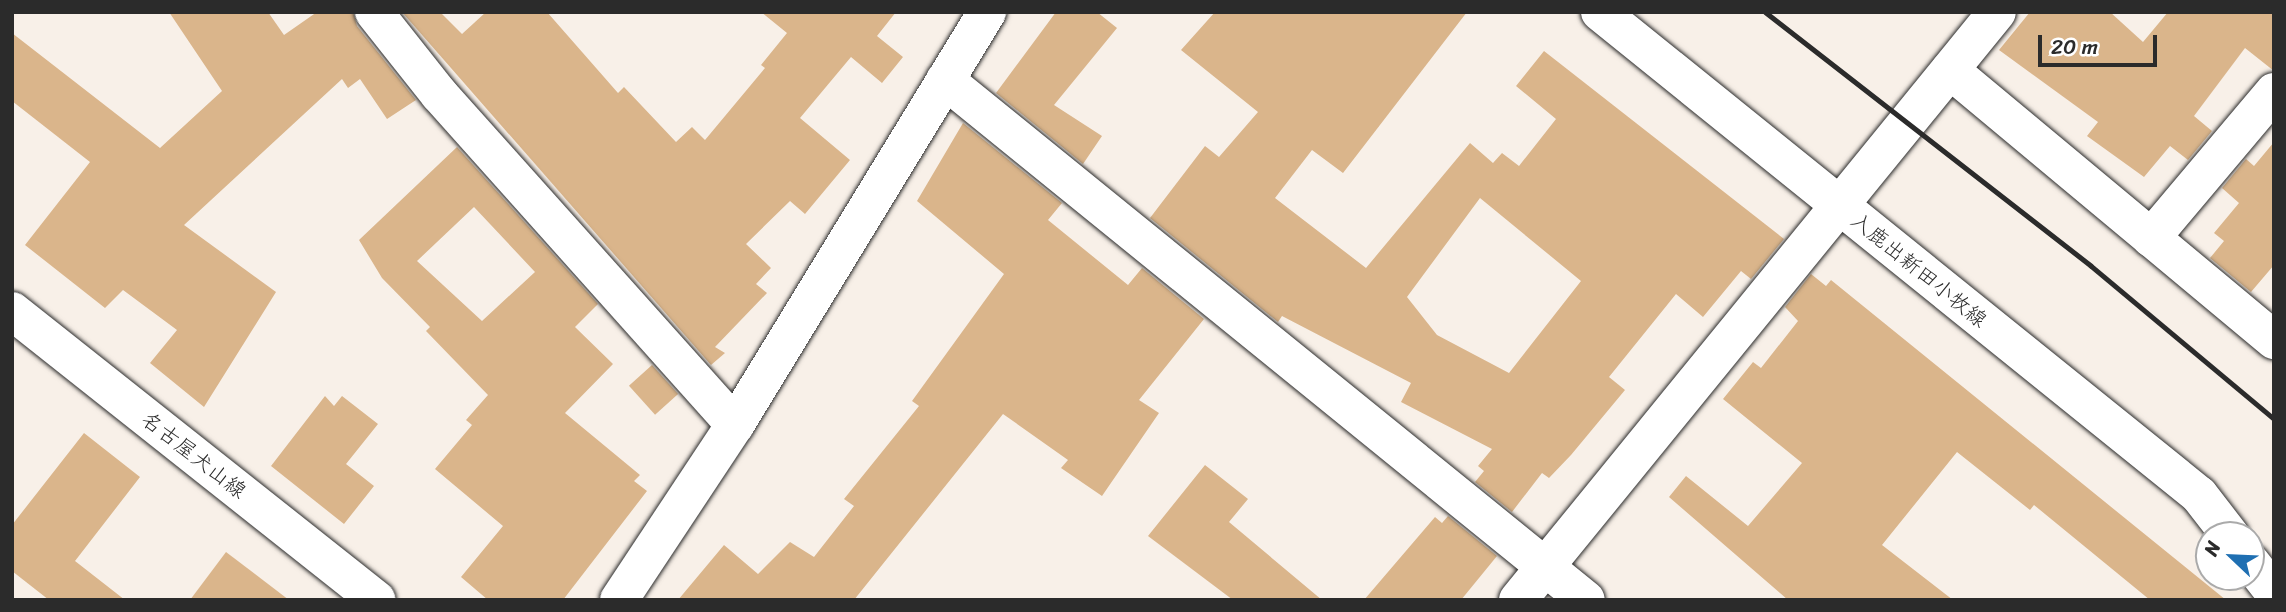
<!DOCTYPE html>
<html>
<head>
<meta charset="utf-8">
<style>
  body { margin:0 }
  #map { position:relative; width:2286px; height:612px; overflow:hidden; background:#f8f0e8; font-family:Sriracha,"Klee One",sans-serif }
  div>[style] { position:absolute }
  .building>* { inset:0; background:#dab58b; transform-origin:0 0 }
  .roads { filter:drop-shadow(0 0 2px #2b2b2b) drop-shadow(0 0 2px #2b2b2b) }
  .street>* { height:38px; margin:-19px; padding:0 19px; transform-origin:19px; border-radius:19px; background:#fff }
  .secondary>* { height:38px; margin:-19px; padding:0 19px; transform-origin:19px; border-radius:19px; background:#fff }
  .rail>* { height:5px; margin:-2.5px; padding:0 2.5px; transform-origin:2.5px; border-radius:2.5px; background:#2b2b2b }
  span { translate:-50% -50%; white-space:nowrap; text-align:center; line-height:1.15; -webkit-text-stroke:5px #fff; paint-order:stroke }
  .street-label { font-size:21px; color:#2b2b2b }
  .frame { position:absolute; inset:0; border:14px solid #2b2b2b; pointer-events:none }
  .north { position:absolute; left:2195px; top:521px; width:70px; height:70px; box-sizing:border-box; background:#fff; border:2px solid #aaa; border-radius:50%; rotate:293deg; font-size:19px; font-weight:700; line-height:28px; text-align:center; color:#2b2b2b }
  .north::after { content:''; display:block; margin:auto; width:24px; height:32px; background:#1f6fb2; clip-path:polygon(50% 0,100% 100%,50% 72%,0 100%) }
  .scale { position:absolute; left:2038px; top:35px; width:119px; height:32px; box-sizing:border-box; border:4px solid #2b2b2b; border-top:0; padding-left:9px; font-size:21px; line-height:24px; white-space:nowrap; color:#2b2b2b; -webkit-text-stroke:5px #fff; paint-order:stroke }
</style>
</head>
<body>
<div id="map">
  <div class="building">
    <i style="clip-path:polygon(169px 12px,268px 12px,284px 35px,317px 12px,353px 12px,357px 26px,416px 100px,387px 119px,360px 79px,348px 88px,342px 79px,184px 225px,276px 292px,204px 407px,150px 363px,177px 330px,123px 290px,105px 308px,25px 245px,90px 162px,12px 101px,12px 33px,160px 148px,222px 91px)"></i>
    <i style="clip-path:polygon(402px 12px,440px 12px,462px 34px,486px 12px,547px 12px,618px 93px,624px 87px,676px 142px,692px 127px,705px 140px,765px 68px,761px 65px,787px 33px,761px 12px,896px 12px,877px 36px,903px 57px,882px 83px,851px 57px,800px 118px,850px 160px,805px 214px,790px 201px,746px 244px,771px 268px,756px 284px,767px 293px,715px 347px,725px 353px,711px 365px)"></i>
    <i style="clip-path:polygon(1056px 12px,1097px 12px,1117px 28px,1054px 105px,1102px 136px,1083px 164px,996px 93px)"></i>
    <i style="clip-path:polygon(evenodd,1215px 12px,1467px 12px,1343px 173px,1312px 150px,1275px 198px,1366px 268px,1470px 143px,1493px 163px,1502px 153px,1519px 166px,1556px 119px,1516px 86px,1544px 51px,1784px 239px,1751px 279px,1741px 271px,1703px 317px,1676px 294px,1609px 377px,1625px 390px,1571px 455px,1549px 478px,1542px 473px,1512px 512px,1475px 482px,1484px 471px,1478px 466px,1492px 449px,1401px 402px,1411px 383px,1282px 316px,1278px 322px,1150px 218px,1205px 146px,1219px 157px,1258px 112px,1181px 50px,1215px 12px,1480px 198px,1581px 281px,1509px 373px,1437px 335px,1407px 297px,1480px 198px)"></i>
    <i style="clip-path:polygon(2030px 12px,2110px 12px,2143px 42px,2168px 12px,2274px 12px,2274px 71px,2245px 48px,2194px 116px,2212px 131px,2188px 160px,2170px 146px,2144px 177px,2087px 136px,2098px 122px,1999px 50px)"></i>
    <i style="clip-path:polygon(963px 123px,1062px 203px,1048px 220px,1128px 285px,1142px 268px,1204px 319px,1139px 400px,1159px 413px,1102px 496px,1061px 468px,1068px 460px,1003px 414px,854px 600px,678px 600px,724px 545px,758px 574px,790px 542px,814px 557px,854px 506px,844px 499px,919px 406px,912px 401px,1004px 274px,917px 201px)"></i>
    <i style="clip-path:polygon(2274px 142px,2274px 265px,2251px 292px,2210px 258px,2224px 241px,2214px 233px,2239px 203px,2222px 188px,2246px 159px,2254px 166px)"></i>
    <i style="clip-path:polygon(evenodd,457px 147px,598px 304px,575px 327px,613px 364px,565px 413px,640px 475px,634px 481px,647px 491px,563px 600px,488px 600px,461px 577px,503px 526px,435px 469px,472px 425px,466px 420px,488px 395px,426px 331px,430px 327px,382px 278px,359px 240px,457px 147px,474px 207px,535px 272px,482px 321px,417px 261px,474px 207px)"></i>
    <i style="clip-path:polygon(1811px 274px,1826px 286px,1831px 280px,2226px 600px,2150px 600px,2034px 505px,2030px 510px,1957px 452px,1882px 545px,1953px 600px,1788px 600px,1669px 497px,1686px 476px,1748px 526px,1802px 463px,1723px 399px,1753px 362px,1761px 368px,1798px 321px,1785px 307px)"></i>
    <i style="left:652px;top:365px;width:39px;height:31px;rotate:48deg"></i>
    <i style="clip-path:polygon(325px 396px,334px 406px,342px 396px,378px 424px,346px 464px,374px 486px,344px 524px,271px 466px)"></i>
    <i style="clip-path:polygon(84px 433px,140px 477px,75px 561px,125px 600px,49px 600px,12px 571px,12px 525px)"></i>
    <i style="clip-path:polygon(1205px 465px,1248px 499px,1229px 522px,1322px 600px,1233px 600px,1148px 536px)"></i>
    <i style="clip-path:polygon(1448px 516px,1497px 556px,1461px 600px,1364px 600px,1435px 517px,1442px 523px)"></i>
    <i style="clip-path:polygon(226px 552px,289px 600px,190px 600px)"></i>
  </div>
  <div class="roads">
    <div class="street">
      <i style="left:374px;top:12px;width:105px;rotate:51.6deg"></i>
      <i style="left:439px;top:94px;width:444px;rotate:48.2deg"></i>
      <i style="left:1950px;top:70px;width:422px;rotate:39.8deg"></i>
      <i style="left:945px;top:80px;width:825px;rotate:39.05deg"></i>
      <i style="left:2151px;top:238px;width:191px;rotate:-49.9deg"></i>
      <i style="left:1518px;top:600px;width:758px;rotate:-50.83deg"></i>
    </div>
    <div class="secondary">
      <i style="left:1600px;top:12px;width:769px;rotate:38.88deg"></i>
      <i style="left:2199px;top:495px;width:51px;rotate:52.2deg"></i>
      <i style="left:12px;top:311px;width:465px;rotate:38.4deg"></i>
      <i style="left:2251px;top:563px;width:37px;rotate:52deg"></i>
      <i style="left:619px;top:600px;width:210px;rotate:-56.5deg"></i>
      <i style="left:735px;top:425px;width:484px;rotate:-58.6deg"></i>
    </div>
  </div>
  <div class="rail">
    <i style="left:1765px;top:12px;width:413px;rotate:37.9deg"></i>
    <i style="left:2091px;top:266px;width:239px;rotate:39.9deg"></i>
  </div>
  <div class="street-label">
    <span style="left:1919px;top:270px;rotate:39deg">入鹿出新田小牧線</span>
    <span style="left:194px;top:455px;rotate:38deg">名古屋犬山線</span>
  </div>
  <div class="frame"></div>
  <div class="north">N</div>
  <div class="scale">20 m</div>
</div>
</body>
</html>
